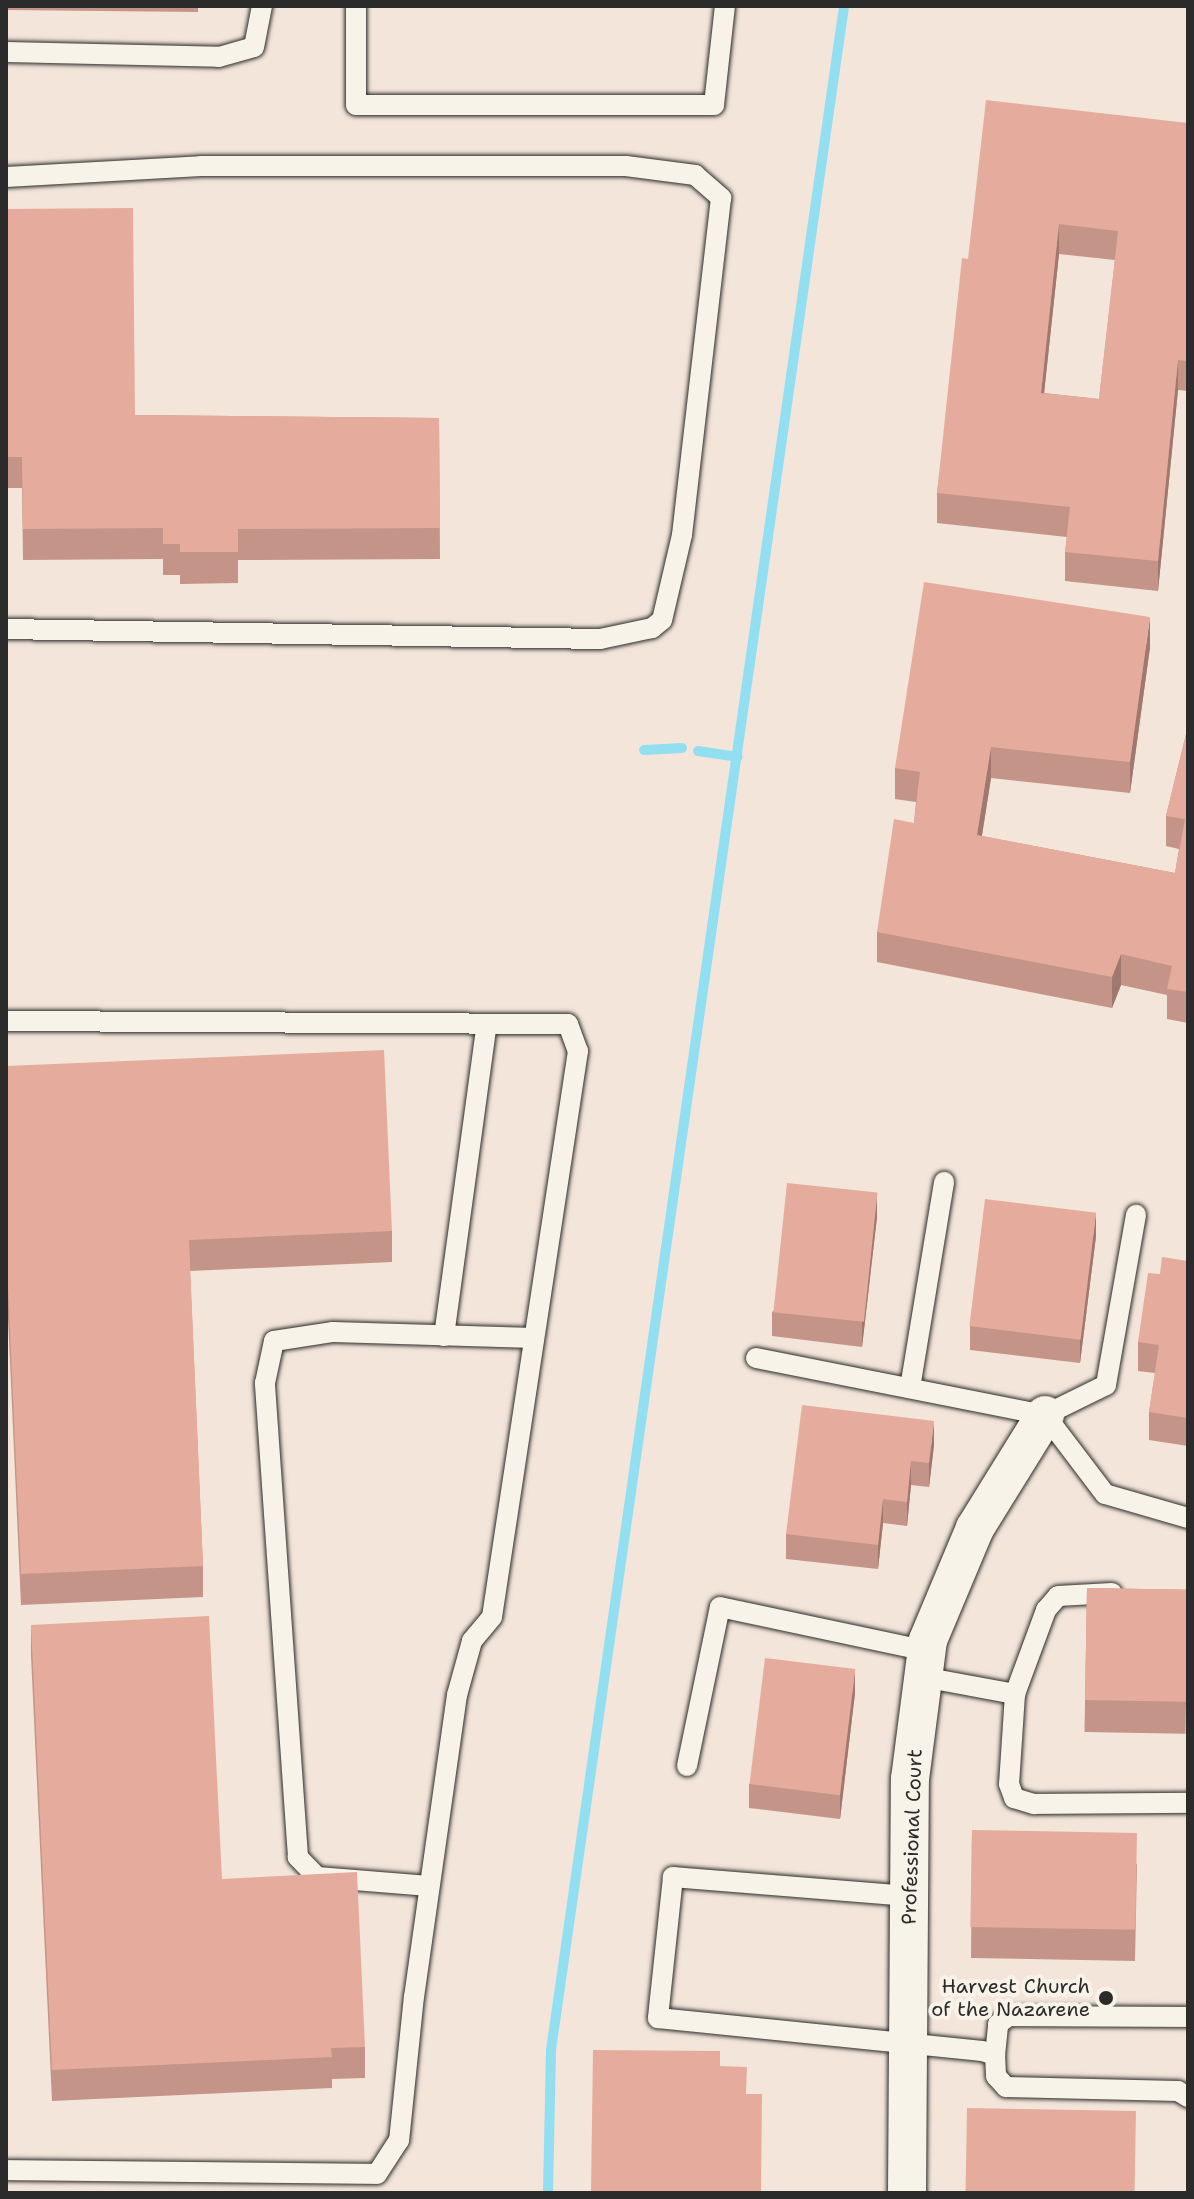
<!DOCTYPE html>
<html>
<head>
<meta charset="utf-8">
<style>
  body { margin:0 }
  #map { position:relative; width:1194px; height:2199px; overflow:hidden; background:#f3e5d9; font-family:"Shantell Sans",sans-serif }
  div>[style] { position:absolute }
  .stream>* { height:10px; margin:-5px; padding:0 5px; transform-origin:5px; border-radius:5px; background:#92dff2 }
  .roads { filter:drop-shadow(0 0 2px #2b2b2b) drop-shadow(0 0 2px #2b2b2b) }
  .service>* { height:20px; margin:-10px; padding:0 10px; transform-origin:10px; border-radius:10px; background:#f7f3e8 }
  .minor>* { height:38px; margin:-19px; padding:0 19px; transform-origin:19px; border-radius:19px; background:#f7f3e8 }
  .wall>* { inset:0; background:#c59488; transform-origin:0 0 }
  .shaded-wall>* { inset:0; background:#a0786f }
  .building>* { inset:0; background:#e5ac9e; transform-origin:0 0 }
  .dots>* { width:22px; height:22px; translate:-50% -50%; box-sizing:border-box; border:4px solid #f7f3e8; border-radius:50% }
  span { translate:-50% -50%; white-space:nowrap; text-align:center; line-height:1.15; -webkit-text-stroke:8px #f7f3e8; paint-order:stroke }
  .street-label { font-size:20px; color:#2b2b2b }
  .poi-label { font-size:20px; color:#2b2b2b }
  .right { translate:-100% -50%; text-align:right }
  .frame { position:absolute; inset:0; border:8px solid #2b2b2b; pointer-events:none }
</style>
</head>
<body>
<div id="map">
  <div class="stream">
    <i style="left:644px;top:750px;width:38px;rotate:-3deg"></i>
    <i style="left:698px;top:751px;width:40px;rotate:8.5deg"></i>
    <i style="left:548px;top:2193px;width:143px;rotate:-88.8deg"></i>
    <i style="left:551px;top:2050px;width:2065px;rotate:-81.84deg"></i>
  </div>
  <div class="roads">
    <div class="service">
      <i style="left:356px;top:6px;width:99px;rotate:90deg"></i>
      <i style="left:356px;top:105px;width:358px"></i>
      <i style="left:714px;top:105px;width:100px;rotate:-83.7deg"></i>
      <i style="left:6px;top:52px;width:213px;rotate:1.3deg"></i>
      <i style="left:219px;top:57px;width:36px;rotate:-16deg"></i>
      <i style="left:254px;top:47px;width:42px;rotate:-79deg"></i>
      <i style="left:6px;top:177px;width:195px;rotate:-3.2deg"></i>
      <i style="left:201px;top:166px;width:425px"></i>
      <i style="left:626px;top:166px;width:70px;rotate:7.4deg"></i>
      <i style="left:695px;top:175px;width:35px;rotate:41deg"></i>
      <i style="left:721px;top:198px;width:339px;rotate:96.6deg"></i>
      <i style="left:682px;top:535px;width:87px;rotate:103.2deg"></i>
      <i style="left:662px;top:620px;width:13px;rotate:141deg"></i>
      <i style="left:652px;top:628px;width:53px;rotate:168.1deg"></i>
      <i style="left:600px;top:639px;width:594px;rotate:-179.04deg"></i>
      <i style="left:6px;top:1021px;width:562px;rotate:0.31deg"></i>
      <i style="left:568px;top:1024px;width:29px;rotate:70deg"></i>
      <i style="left:578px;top:1051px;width:572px;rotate:98.64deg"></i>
      <i style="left:492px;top:1617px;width:31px;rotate:130deg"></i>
      <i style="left:472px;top:1641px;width:56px;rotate:105.5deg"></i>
      <i style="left:457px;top:1695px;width:304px;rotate:98.1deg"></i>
      <i style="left:414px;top:1996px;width:145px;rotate:95.9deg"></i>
      <i style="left:399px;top:2140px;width:40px;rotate:122.9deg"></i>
      <i style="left:377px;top:2174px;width:371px;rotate:-179.4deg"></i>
      <i style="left:444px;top:1336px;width:315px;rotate:-82.2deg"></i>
      <i style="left:756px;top:1358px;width:295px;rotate:11.2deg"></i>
      <i style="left:1045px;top:1415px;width:68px;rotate:-26.2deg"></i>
      <i style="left:1106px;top:1385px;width:173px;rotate:-80deg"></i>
      <i style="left:910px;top:1388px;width:209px;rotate:-80.6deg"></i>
      <i style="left:1045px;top:1415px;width:99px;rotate:52.8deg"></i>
      <i style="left:1105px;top:1494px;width:86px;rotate:16.1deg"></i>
      <i style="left:923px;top:1677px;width:94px;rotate:10.5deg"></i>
      <i style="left:1015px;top:1694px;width:90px;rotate:-69.7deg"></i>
      <i style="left:1046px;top:1610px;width:18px;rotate:-49deg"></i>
      <i style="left:1058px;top:1596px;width:54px;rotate:-3.2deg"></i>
      <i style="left:1015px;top:1694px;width:90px;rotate:93.8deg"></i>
      <i style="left:1009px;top:1784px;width:15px;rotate:70deg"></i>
      <i style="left:1014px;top:1798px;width:21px;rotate:17deg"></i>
      <i style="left:1034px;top:1804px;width:154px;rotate:-0.4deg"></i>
      <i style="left:687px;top:1766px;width:162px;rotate:-78.3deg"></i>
      <i style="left:720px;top:1607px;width:212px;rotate:12deg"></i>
      <i style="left:429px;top:1886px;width:112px;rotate:-175.4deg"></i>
      <i style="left:317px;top:1877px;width:28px;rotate:-134deg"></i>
      <i style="left:298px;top:1857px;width:475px;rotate:-94deg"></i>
      <i style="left:265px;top:1383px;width:43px;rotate:-77.9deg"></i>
      <i style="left:274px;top:1341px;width:60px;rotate:-8.7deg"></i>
      <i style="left:333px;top:1332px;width:201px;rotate:1.7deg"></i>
      <i style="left:908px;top:1896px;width:236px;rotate:-175.4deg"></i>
      <i style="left:673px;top:1877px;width:142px;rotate:96.1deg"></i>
      <i style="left:658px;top:2018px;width:326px;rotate:5.8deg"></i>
      <i style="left:982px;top:2051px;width:14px;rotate:17deg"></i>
      <i style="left:995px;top:2055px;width:21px;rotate:87deg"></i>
      <i style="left:996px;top:2076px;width:15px;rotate:48deg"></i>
      <i style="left:1006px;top:2087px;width:172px;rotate:1.3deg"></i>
      <i style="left:1178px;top:2091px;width:12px;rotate:31deg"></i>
      <i style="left:995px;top:2055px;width:31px;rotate:-84deg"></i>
      <i style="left:998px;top:2024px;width:14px;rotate:-36deg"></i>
      <i style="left:1009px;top:2016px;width:179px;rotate:0.3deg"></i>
    </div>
    <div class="minor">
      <i style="left:907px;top:2193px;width:414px;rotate:-89.6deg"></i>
      <i style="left:910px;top:1779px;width:140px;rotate:-82.6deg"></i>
      <i style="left:928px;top:1640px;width:121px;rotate:-67.2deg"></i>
      <i style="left:975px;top:1528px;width:133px;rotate:-58.2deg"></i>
    </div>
  </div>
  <div class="wall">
    <i style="clip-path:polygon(6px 6px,198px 6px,198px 12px,6px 10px)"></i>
    <i style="clip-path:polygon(evenodd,1188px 123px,1188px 391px,1178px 390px,1158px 591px,1065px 581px,1065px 552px,1067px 537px,937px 523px,937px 493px,968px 259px,1188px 123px,1059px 254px,1115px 260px,1099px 399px,1044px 393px,1059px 254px)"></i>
    <i style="clip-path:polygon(6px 209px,135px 415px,439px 418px,440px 559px,238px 560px,238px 583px,180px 584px,180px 575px,163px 575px,163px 559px,23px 560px,22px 488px,6px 488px)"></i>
    <i style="clip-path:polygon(1150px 647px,1130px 793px,991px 778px,982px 836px,1175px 873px,1179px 849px,1166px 846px,1166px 816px,1188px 726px,1188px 1023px,1167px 1019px,1167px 995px,1121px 985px,1112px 1008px,877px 962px,877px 932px,914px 823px,916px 802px,895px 799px,895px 768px)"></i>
    <i style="clip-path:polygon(6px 1066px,392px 1231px,392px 1262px,190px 1271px,203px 1566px,203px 1597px,21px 1605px,6px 1274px)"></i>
    <i style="clip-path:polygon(877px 1217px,862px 1347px,772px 1336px,772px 1312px)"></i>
    <i style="clip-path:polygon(1096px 1236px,1080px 1363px,970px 1350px,970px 1326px)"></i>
    <i style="clip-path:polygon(1188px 1261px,1188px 1446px,1149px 1440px,1149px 1412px,1155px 1373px,1138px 1371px,1138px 1342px,1160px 1274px)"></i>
    <i style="clip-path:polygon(934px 1445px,929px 1487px,911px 1485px,907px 1526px,883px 1523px,878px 1569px,786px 1559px,786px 1534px)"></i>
    <i style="left:1087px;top:1588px;width:101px;height:144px;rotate:1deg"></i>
    <i style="clip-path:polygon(31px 1625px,222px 1879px,365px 2047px,365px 2078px,332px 2079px,332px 2088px,52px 2101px,31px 1656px)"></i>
    <i style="clip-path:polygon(855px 1693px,840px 1819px,749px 1808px,749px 1784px)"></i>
    <i style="clip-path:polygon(972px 1830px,1137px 1864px,1135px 1961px,971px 1958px)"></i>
  </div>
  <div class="shaded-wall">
    <i style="clip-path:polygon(1059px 224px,1059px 254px,1041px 422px,1041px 393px)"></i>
    <i style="clip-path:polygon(1178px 360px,1178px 390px,1158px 591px,1158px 561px)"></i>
    <i style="clip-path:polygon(1150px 617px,1150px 647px,1130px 793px,1130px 762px)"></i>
    <i style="clip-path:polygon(991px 747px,991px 778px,977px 866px,977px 835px)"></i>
    <i style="clip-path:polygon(1121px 954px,1121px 985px,1112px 1008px,1112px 977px)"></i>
    <i style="clip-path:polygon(877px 1193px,877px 1217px,862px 1347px,862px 1322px)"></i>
    <i style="clip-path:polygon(1096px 1212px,1096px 1236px,1080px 1363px,1080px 1339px)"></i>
    <i style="clip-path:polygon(934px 1421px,934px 1445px,929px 1487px,929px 1463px)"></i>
    <i style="clip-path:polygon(911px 1461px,911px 1485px,907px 1526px,907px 1502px)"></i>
    <i style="clip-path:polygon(883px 1499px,883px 1523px,878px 1569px,878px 1545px)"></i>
    <i style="clip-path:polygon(855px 1669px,855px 1693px,840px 1819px,840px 1795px)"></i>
  </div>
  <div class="building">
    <i style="clip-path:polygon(evenodd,986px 100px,1188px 123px,1188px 361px,1178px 360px,1158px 561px,1065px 552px,1070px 507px,937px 493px,962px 258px,968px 259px,986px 100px,1059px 224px,1118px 231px,1099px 399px,1041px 393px,1059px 224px)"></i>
    <i style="clip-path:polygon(133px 208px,135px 415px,439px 418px,440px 528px,238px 529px,238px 552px,180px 552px,180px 544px,163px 544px,163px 528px,23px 529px,22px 457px,6px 457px,6px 209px)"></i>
    <i style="clip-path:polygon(924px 582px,1150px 617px,1130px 762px,991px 747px,977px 835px,1175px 873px,1185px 819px,1166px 816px,1188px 726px,1188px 992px,1167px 989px,1172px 966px,1121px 954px,1112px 977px,877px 932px,894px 819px,914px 823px,920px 772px,895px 768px)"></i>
    <i style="clip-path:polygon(384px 1050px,392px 1231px,189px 1240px,203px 1566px,21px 1574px,6px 1243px,6px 1066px)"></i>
    <i style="left:787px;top:1183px;width:91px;height:130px;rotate:6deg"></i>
    <i style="left:985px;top:1199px;width:112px;height:128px;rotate:7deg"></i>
    <i style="clip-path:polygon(1162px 1257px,1188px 1261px,1188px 1418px,1149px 1412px,1159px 1345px,1138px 1342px,1148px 1273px,1160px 1274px)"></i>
    <i style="clip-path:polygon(802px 1405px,934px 1421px,929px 1463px,911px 1461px,907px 1502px,883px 1499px,878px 1545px,786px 1534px)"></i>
    <i style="left:1087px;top:1588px;width:101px;height:112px;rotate:1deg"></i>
    <i style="clip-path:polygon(209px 1616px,222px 1879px,357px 1872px,365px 2047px,331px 2048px,332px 2057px,52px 2070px,31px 1625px)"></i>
    <i style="left:765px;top:1658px;width:91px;height:127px;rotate:7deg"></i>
    <i style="left:972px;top:1830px;width:165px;height:97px;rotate:1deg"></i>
    <i style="clip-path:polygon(593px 2050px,720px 2051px,720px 2066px,747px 2067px,746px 2094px,762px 2094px,761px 2193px,591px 2192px)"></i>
    <i style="left:967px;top:2108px;width:169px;height:85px;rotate:1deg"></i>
  </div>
  <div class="dots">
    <i style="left:1106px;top:1998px;background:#2b2b2b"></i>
  </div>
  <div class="street-label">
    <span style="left:912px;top:1837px;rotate:-88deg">Professional Court</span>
  </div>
  <div class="poi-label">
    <span class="right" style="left:1090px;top:1998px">Harvest Church<br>of the Nazarene</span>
  </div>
  <div class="frame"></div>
</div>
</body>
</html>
